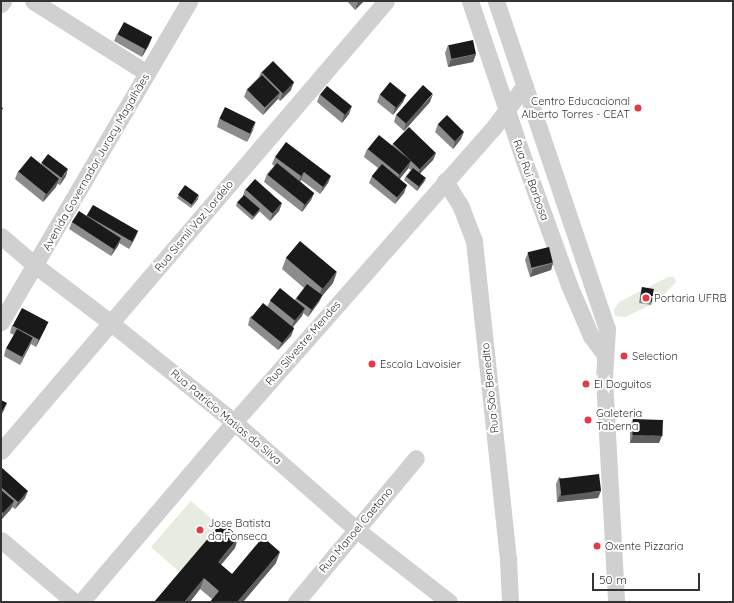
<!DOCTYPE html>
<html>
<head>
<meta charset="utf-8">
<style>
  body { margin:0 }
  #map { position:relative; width:734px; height:603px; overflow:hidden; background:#fff; font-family:Quicksand,sans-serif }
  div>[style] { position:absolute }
  .green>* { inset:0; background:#e6ecdf; transform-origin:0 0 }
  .minor>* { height:17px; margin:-8.5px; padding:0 8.5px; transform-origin:8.5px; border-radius:8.5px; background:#d0d0d0 }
  .wall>* { inset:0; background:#8c8c8c }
  .shaded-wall>* { inset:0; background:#5f5f5f }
  .building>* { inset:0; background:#1a1a1a; transform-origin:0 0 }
  .dots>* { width:11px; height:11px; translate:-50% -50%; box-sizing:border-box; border:2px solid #fff; border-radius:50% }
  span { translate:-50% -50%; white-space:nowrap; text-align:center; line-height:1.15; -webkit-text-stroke:4px #fff; paint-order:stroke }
  .poi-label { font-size:11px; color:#333 }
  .right { translate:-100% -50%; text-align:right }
  .left { translate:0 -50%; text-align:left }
  .street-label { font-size:11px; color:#333 }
  .frame { position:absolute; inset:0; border:2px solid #333; pointer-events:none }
  .scale { position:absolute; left:592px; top:573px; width:108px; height:18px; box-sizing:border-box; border:2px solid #333; border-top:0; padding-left:5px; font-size:12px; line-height:14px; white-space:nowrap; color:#333; -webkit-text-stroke:3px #fff; paint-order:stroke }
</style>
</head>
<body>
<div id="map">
  <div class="green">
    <i style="clip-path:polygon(668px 277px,674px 277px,676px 282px,657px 302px,625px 317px,615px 316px,614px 310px,619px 302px)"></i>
    <i style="left:191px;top:501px;width:38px;height:61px;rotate:41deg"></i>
  </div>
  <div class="minor">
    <i style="left:33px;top:1px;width:135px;rotate:32.3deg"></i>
    <i style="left:470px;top:1px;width:163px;rotate:71.3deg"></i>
    <i style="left:522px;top:155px;width:138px;rotate:70.1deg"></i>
    <i style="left:569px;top:285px;width:56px;rotate:66.7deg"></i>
    <i style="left:591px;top:336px;width:21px;rotate:53deg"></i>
    <i style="left:496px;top:1px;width:346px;rotate:71.3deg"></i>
    <i style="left:607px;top:329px;width:49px;rotate:93.5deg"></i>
    <i style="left:604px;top:378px;width:224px;rotate:86.9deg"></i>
    <i style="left:1px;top:4px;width:4px;rotate:-56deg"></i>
    <i style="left:445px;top:181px;width:31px;rotate:58deg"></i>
    <i style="left:461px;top:207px;width:36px;rotate:69deg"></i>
    <i style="left:474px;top:241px;width:320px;rotate:83.9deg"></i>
    <i style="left:508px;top:559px;width:43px;rotate:87.3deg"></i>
    <i style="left:1px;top:236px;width:46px;rotate:40.6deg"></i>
    <i style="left:36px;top:266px;width:94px;rotate:37.2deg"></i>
    <i style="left:111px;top:323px;width:158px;rotate:38.8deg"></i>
    <i style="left:234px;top:422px;width:164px;rotate:41.3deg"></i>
    <i style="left:357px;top:530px;width:117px;rotate:38deg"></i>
    <i style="left:1px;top:322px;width:372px;rotate:-59.6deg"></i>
    <i style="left:1px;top:451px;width:592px;rotate:-49.45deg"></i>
    <i style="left:1px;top:540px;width:96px;rotate:40.3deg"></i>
    <i style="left:81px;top:602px;width:236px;rotate:-49.6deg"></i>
    <i style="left:234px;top:422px;width:393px;rotate:-48.6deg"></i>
    <i style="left:494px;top:127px;width:52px;rotate:-53.6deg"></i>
    <i style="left:296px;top:602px;width:187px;rotate:-50.2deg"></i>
  </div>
  <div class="wall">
    <i style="clip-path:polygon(347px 1px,364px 1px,355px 10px)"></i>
    <i style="clip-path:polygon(117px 34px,149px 45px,142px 57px,114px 41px)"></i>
    <i style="clip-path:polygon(448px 45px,476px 54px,473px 62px,448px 67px,445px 53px)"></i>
    <i style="clip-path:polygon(261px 72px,291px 90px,280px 101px,278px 99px,277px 100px,263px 115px,244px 97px,247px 89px,259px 77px)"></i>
    <i style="clip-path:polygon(320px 94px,349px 114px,342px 123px,317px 102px)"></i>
    <i style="clip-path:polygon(380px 94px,406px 95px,403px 102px,393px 115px,377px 102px)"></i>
    <i style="clip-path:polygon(430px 102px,404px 131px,394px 122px,396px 115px)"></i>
    <i style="clip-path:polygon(219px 119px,253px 130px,247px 142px,217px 127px)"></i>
    <i style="clip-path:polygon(438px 124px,461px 139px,453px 149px,435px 132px)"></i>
    <i style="clip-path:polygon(393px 143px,436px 153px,433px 160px,420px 174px,426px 178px,424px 182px,417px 191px,404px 180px,406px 176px,411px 170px,408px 168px,400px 179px,404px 193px,395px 204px,369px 183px,372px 176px,378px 168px,364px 157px,367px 149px,392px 146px)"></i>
    <i style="clip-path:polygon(275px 157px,328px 183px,320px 194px,301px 180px,300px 181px,314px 193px,311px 200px,302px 212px,264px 182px,267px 174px,274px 166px,272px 164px)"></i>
    <i style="clip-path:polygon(42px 163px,66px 176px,60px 185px,57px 184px,56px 187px,43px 202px,15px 179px,18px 171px,41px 164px)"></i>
    <i style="clip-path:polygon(245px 189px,282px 203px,279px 211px,270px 221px,259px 211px,252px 220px,236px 206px,237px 202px,243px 196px)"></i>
    <i style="clip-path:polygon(179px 195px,198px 199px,191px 208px,177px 198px)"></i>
    <i style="clip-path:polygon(93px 205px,138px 231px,135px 238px,129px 249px,119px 243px,118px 246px,111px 256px,69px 229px,72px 222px,86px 216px)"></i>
    <i style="clip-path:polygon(528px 253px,553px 263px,551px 270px,530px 277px,525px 260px)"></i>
    <i style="clip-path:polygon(286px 258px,333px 283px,322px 296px,319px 302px,308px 317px,303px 313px,302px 316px,293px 327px,294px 328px,291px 336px,278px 350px,248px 325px,250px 317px,267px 307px,270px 301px,295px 300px,296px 298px,304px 288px,282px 269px)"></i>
    <i style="clip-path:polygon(642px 287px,652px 301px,651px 305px,639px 303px,641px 291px)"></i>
    <i style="clip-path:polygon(48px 322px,45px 329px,36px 347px,31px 344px,20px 365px,4px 356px,6px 348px,14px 335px,10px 333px,12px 325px)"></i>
    <i style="clip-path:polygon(633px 419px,659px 443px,630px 443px,630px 426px)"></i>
    <i style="clip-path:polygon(1px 467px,25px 498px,15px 509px,12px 507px,11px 509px,1px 520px)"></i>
    <i style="clip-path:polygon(559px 477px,598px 498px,557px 502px,556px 484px)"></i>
    <i style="clip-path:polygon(235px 548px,221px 565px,232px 574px,276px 563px,243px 602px,210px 602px,212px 599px,200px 589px,190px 602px,154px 602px)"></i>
  </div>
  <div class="shaded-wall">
    <i style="clip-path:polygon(359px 1px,364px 1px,355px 10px,358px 2px)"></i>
    <i style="clip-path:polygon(152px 37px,149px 45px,142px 57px,144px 50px)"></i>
    <i style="clip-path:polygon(476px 54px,473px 62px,448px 67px,451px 60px)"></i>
    <i style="clip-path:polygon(294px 82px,291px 90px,280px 101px,282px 94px)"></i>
    <i style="clip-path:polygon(280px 93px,277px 100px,263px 115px,266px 108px)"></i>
    <i style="clip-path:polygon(433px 94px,430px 102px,404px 131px,406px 123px)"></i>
    <i style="clip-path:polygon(406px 95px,403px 102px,393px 115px,395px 107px)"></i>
    <i style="clip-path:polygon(352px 106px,349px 114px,342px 123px,344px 115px)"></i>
    <i style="clip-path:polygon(256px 122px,253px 130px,247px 142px,250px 134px)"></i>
    <i style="clip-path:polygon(464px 132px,461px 139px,453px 149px,455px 141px)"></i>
    <i style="clip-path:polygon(436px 153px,433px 160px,417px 176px,420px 169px)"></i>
    <i style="clip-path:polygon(411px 161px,408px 169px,396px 183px,399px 175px)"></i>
    <i style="clip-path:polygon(68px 169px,66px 176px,60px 185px,62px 178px)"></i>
    <i style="clip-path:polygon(304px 172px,301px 180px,298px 184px,301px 176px)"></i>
    <i style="clip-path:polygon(331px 176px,328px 183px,320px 194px,323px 187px)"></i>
    <i style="clip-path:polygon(426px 178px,424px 182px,417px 191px,418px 187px)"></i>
    <i style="clip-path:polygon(59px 179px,56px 187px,43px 202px,45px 195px)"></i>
    <i style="clip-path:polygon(407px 185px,404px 193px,395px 204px,398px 197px)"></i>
    <i style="clip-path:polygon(314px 193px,311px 200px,302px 212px,304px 204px)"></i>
    <i style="clip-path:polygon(199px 195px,198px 199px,191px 208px,193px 205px)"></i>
    <i style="clip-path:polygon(282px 203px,279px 211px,270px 221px,273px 213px)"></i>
    <i style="clip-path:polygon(260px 209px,259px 212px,252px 220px,254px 216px)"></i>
    <i style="clip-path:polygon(138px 231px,135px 238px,129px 249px,132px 241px)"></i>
    <i style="clip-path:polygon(121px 238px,118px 246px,111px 256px,114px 248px)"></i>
    <i style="clip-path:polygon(553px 263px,551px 270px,530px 277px,533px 269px)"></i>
    <i style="clip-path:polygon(337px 272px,333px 283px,322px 296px,319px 302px,308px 317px,311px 309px,318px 299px,322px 288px)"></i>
    <i style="clip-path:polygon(305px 308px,302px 316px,291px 329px,294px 321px)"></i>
    <i style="clip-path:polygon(48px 322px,45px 329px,36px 347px,38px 340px)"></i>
    <i style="clip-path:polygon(294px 328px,291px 336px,278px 350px,281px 343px)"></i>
    <i style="clip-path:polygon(33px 338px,30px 345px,20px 365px,23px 357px)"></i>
    <i style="clip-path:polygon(7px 403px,4px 410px,1px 416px,1px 413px)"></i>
    <i style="clip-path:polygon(633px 435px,662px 436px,659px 443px,630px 443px)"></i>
    <i style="clip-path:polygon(28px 491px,25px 498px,15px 509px,18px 502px)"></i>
    <i style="clip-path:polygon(601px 491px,598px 498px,557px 502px,560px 494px)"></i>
    <i style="clip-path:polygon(14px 501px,11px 509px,1px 520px,3px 513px)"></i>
    <i style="clip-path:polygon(239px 537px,235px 548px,214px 573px,218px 562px)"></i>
    <i style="clip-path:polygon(280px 552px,276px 563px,243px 602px,237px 602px)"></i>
    <i style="clip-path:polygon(204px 578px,200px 589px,190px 602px,184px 602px)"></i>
  </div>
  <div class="building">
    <i style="left:124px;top:22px;width:32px;height:14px;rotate:28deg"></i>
    <i style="left:473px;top:40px;width:14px;height:25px;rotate:78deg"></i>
    <i style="left:273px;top:61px;width:30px;height:16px;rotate:45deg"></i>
    <i style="left:262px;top:75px;width:25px;height:21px;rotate:45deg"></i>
    <i style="left:390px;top:82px;width:21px;height:16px;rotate:39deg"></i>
    <i style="left:423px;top:85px;width:13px;height:40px;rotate:42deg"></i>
    <i style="left:327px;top:86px;width:32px;height:11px;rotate:39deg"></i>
    <i style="clip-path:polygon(1px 107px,3px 108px,1px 112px)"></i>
    <i style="left:225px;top:107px;width:34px;height:13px;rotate:26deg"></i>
    <i style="left:447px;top:115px;width:24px;height:13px;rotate:45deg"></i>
    <i style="left:409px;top:127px;width:37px;height:23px;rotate:44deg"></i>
    <i style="left:379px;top:135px;width:41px;height:18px;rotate:39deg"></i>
    <i style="clip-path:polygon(286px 142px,331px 176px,323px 187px,304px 172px,301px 176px,275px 157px)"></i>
    <i style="left:48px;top:154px;width:25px;height:11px;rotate:37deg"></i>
    <i style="left:31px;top:156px;width:36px;height:20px;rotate:39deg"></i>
    <i style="left:277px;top:163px;width:48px;height:15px;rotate:39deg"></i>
    <i style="left:382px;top:164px;width:33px;height:16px;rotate:40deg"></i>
    <i style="left:413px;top:168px;width:16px;height:11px;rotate:38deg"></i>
    <i style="left:255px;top:179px;width:36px;height:14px;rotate:42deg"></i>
    <i style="left:185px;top:185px;width:17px;height:12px;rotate:36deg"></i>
    <i style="left:244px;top:195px;width:21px;height:10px;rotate:41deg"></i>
    <i style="left:93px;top:205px;width:52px;height:12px;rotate:30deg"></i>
    <i style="left:79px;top:211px;width:50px;height:13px;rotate:33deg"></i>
    <i style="left:300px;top:241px;width:48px;height:22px;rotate:40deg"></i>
    <i style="left:549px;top:247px;width:16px;height:22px;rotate:76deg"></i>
    <i style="left:307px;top:284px;width:19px;height:18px;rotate:36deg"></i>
    <i style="left:642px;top:287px;width:12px;height:13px;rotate:9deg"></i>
    <i style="left:280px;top:288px;width:32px;height:16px;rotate:39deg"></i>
    <i style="left:263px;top:303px;width:40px;height:19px;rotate:39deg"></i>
    <i style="left:22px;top:308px;width:30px;height:20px;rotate:28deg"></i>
    <i style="left:17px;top:329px;width:18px;height:22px;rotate:29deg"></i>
    <i style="clip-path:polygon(1px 400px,7px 403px,1px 413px)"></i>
    <i style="left:633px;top:419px;width:30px;height:16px;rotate:2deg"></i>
    <i style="clip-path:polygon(1px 467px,28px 491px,18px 502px,1px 487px)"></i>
    <i style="left:599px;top:474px;width:17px;height:40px;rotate:83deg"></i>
    <i style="clip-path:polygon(1px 490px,14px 501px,3px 513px,1px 511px)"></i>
    <i style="clip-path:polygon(222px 522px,239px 537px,218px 562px,232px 574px,263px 537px,280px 552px,237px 602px,210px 602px,219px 591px,204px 578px,184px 602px,154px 602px)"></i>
  </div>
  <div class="dots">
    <i style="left:638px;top:108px;background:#e63946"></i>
    <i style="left:646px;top:298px;background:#e63946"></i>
    <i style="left:624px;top:356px;background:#e63946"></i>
    <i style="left:372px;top:364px;background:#e63946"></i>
    <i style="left:586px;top:384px;background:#e63946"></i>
    <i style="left:588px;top:420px;background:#e63946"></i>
    <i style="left:200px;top:530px;background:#e63946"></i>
    <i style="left:597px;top:546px;background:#e63946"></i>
  </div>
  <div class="poi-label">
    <span class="right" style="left:630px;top:108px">Centro Educacional<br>Alberto Torres - CEAT</span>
    <span class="left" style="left:654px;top:298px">Portaria UFRB</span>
    <span class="left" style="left:632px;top:356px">Selection</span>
    <span class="left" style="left:380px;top:364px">Escola Lavoisier</span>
    <span class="left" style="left:594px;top:384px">El Doguitos</span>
    <span class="left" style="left:596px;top:420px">Galeteria<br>Taberna</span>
    <span class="left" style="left:208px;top:530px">Jose Batista<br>da Fonseca</span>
    <span class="left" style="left:605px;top:546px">Oxente Pizzaria</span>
  </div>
  <div class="street-label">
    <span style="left:96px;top:162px;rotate:-60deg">Avenida Governador Juracy Magalhães</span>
    <span style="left:531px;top:180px;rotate:70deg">Rua Rui Barbosa</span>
    <span style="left:194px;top:226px;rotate:-50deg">Rua Sismil Vaz Lordelo</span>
    <span style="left:303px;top:343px;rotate:-49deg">Rua Silvestre Mendes</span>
    <span style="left:490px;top:388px;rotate:-96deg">Rua São Benedito</span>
    <span style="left:226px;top:417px;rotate:40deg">Rua Patrício Matias da Silva</span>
    <span style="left:356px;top:530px;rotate:-50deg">Rua Manoel Caetano</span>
  </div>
  <div class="frame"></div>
  <div class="scale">50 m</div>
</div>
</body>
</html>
